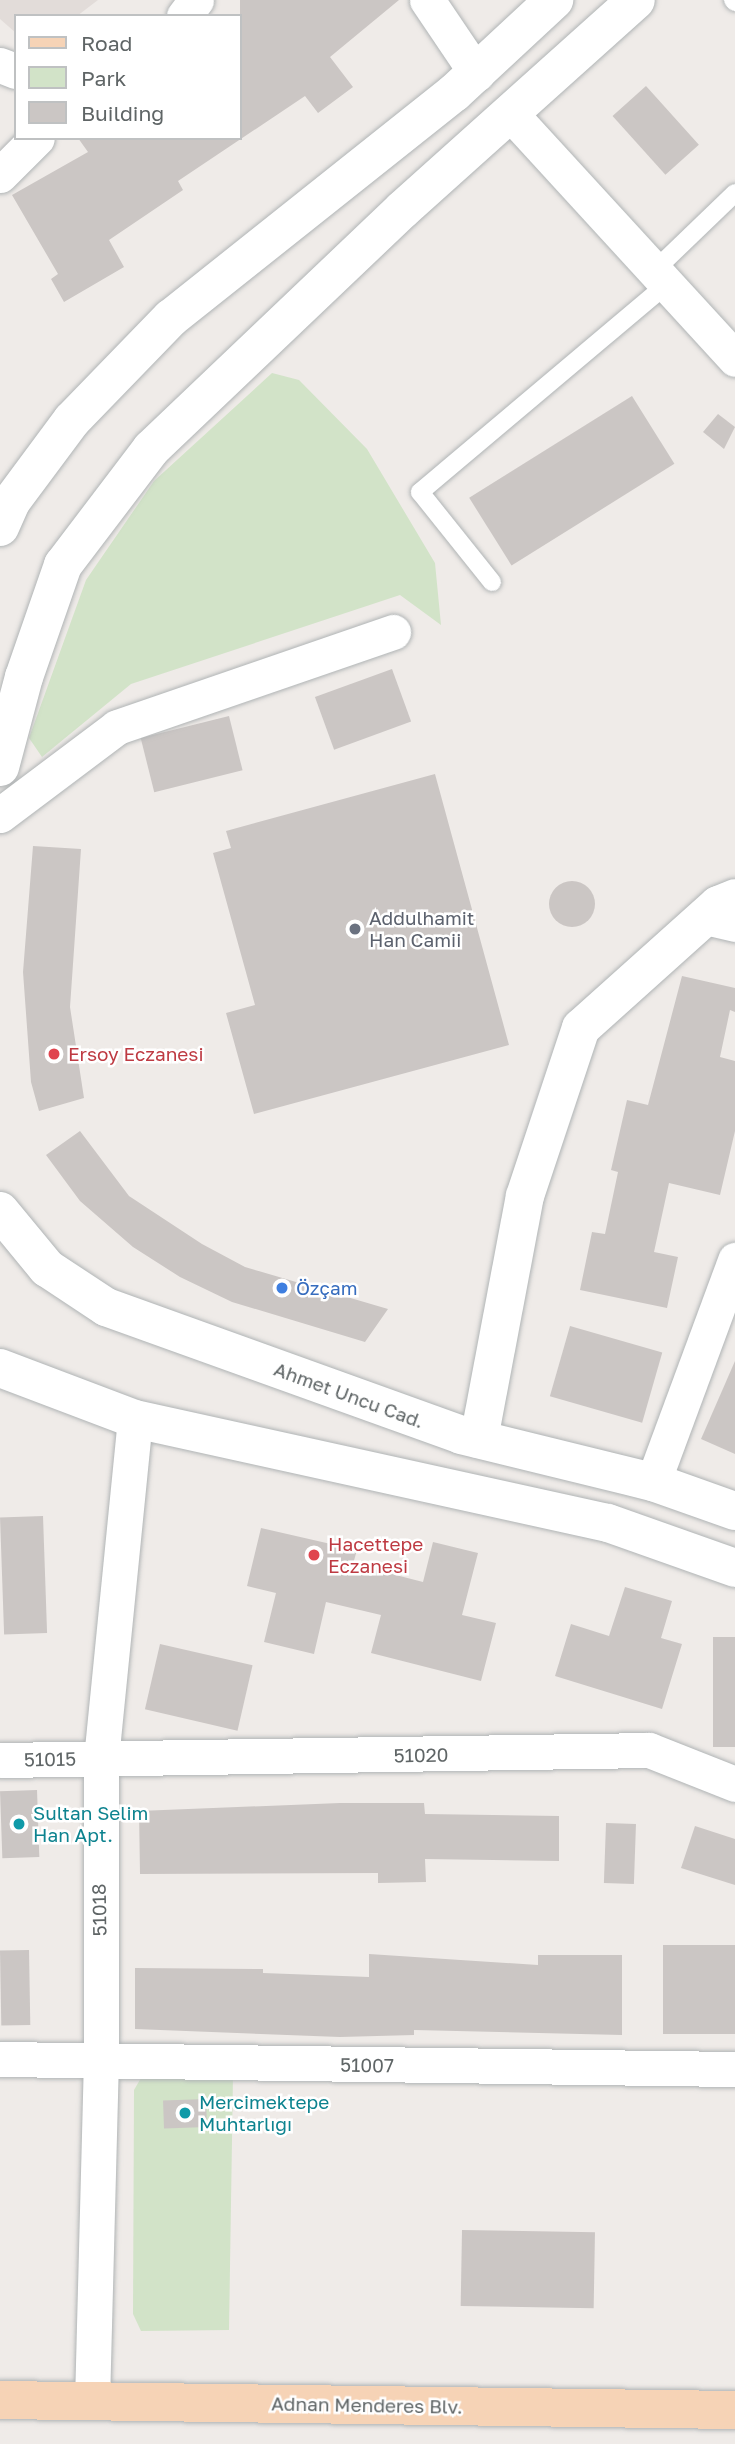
<!DOCTYPE html>
<html>
<head>
<meta charset="utf-8">
<style>
  body { margin:0 }
  #map { position:relative; width:735px; height:2444px; overflow:hidden; background:#efebe8; font-family:"Golos Text",sans-serif }
  div>[style] { position:absolute }
  .education>* { inset:0; background:#e2dcd9 }
  .green>* { inset:0; background:#d2e3c8 }
  .building>* { inset:0; background:#cbc6c4; transform-origin:0 0 }
  .round { border-radius:50% }
  .roads { filter:drop-shadow(0 0 2px #b0b4b5) drop-shadow(0 0 2px #b0b4b5) }
  .service>* { height:18px; margin:-9px; padding:0 9px; transform-origin:9px; border-radius:9px; background:#fff }
  .minor>* { height:35px; margin:-17.5px; padding:0 17.5px; transform-origin:17.5px; border-radius:17.5px; background:#fff }
  .tertiary>* { height:38px; margin:-19px; padding:0 19px; transform-origin:19px; border-radius:19px; background:#fff }
  .secondary>* { height:38px; margin:-19px; padding:0 19px; transform-origin:19px; border-radius:19px; background:#fff }
  .primary>* { height:38px; margin:-19px; padding:0 19px; transform-origin:19px; border-radius:19px; background:#f6d3b6 }
  .dots>* { width:19px; height:19px; translate:-50% -50%; box-sizing:border-box; border:4px solid #fff; border-radius:50% }
  span { translate:-50% -50%; white-space:nowrap; text-align:center; line-height:1.15; -webkit-text-stroke:5px #fff; paint-order:stroke }
  .worship-label { font-size:19px; color:#5b616d }
  .left { translate:0 -50%; text-align:left }
  .health-label { font-size:19px; color:#be3a42 }
  .shop-label { font-size:19px; color:#366cbe }
  .street-label { font-size:19px; color:#5f6566 }
  .culture-label { font-size:19px; color:#0d838f }
  .legend { position:absolute; left:14px; top:14px; width:228px; height:126px; box-sizing:border-box; background:#fff; border:2px solid #bfc1c2; margin:0; padding:9px 12px; list-style:none; font-size:21px; color:#5f6566 }
  .legend li { display:flex; align-items:center; gap:14px; height:35px }
  .legend b { width:35px; border:2px solid #bfc1c2 }
</style>
</head>
<body>
<div id="map">
  <div class="education">
    <i style="clip-path:polygon(0 0,98px 0,77px 16px,16px 16px,16px 33px,0 19px)"></i>
  </div>
  <div class="green">
    <i style="clip-path:polygon(272px 373px,299px 380px,367px 449px,435px 563px,441px 625px,400px 595px,131px 684px,42px 757px,29px 738px,86px 580px,154px 481px)"></i>
    <i style="clip-path:polygon(233px 2076px,229px 2330px,141px 2331px,133px 2314px,134px 2090px,141px 2078px)"></i>
  </div>
  <div class="building">
    <i style="clip-path:polygon(240px 0,399px 0,330px 57px,353px 87px,318px 113px,305px 96px,178px 181px,183px 190px,109px 240px,124px 267px,64px 302px,51px 279px,58px 274px,12px 195px,88px 152px,78px 138px,240px 138px)"></i>
    <i style="left:646px;top:86px;width:79px;height:45px;rotate:48deg"></i>
    <i style="left:632px;top:396px;width:80px;height:192px;rotate:58deg"></i>
    <i style="clip-path:polygon(718px 414px,735px 427px,724px 449px,703px 432px)"></i>
    <i style="left:392px;top:669px;width:56px;height:82px;rotate:70deg"></i>
    <i style="left:229px;top:716px;width:56px;height:91px;rotate:76deg"></i>
    <i style="clip-path:polygon(435px 774px,509px 1045px,254px 1114px,226px 1013px,255px 1005px,213px 853px,231px 848px,226px 831px)"></i>
    <i style="clip-path:polygon(33px 846px,81px 849px,70px 1007px,84px 1098px,39px 1111px,31px 1082px,23px 972px)"></i>
    <i class="round" style="left:549px;top:881px;width:46px;height:46px"></i>
    <i style="clip-path:polygon(682px 976px,735px 988px,735px 1012px,730px 1010px,720px 1057px,735px 1061px,735px 1131px,720px 1195px,669px 1183px,654px 1252px,678px 1257px,667px 1308px,580px 1290px,592px 1232px,605px 1234px,618px 1172px,611px 1170px,627px 1100px,648px 1105px)"></i>
    <i style="clip-path:polygon(80px 1131px,129px 1196px,202px 1244px,245px 1267px,388px 1309px,365px 1342px,232px 1302px,180px 1277px,133px 1247px,80px 1201px,46px 1155px)"></i>
    <i style="left:570px;top:1326px;width:96px;height:73px;rotate:16deg"></i>
    <i style="clip-path:polygon(735px 1361px,735px 1454px,701px 1439px)"></i>
    <i style="left:43px;top:1516px;width:117px;height:43px;rotate:88deg"></i>
    <i style="clip-path:polygon(261px 1528px,357px 1550px,353px 1564px,423px 1582px,433px 1542px,478px 1553px,462px 1615px,496px 1623px,481px 1681px,371px 1653px,381px 1615px,326px 1602px,314px 1654px,264px 1642px,276px 1593px,247px 1586px)"></i>
    <i style="clip-path:polygon(625px 1587px,672px 1601px,661px 1638px,682px 1644px,662px 1709px,555px 1676px,571px 1624px,609px 1636px)"></i>
    <i style="left:713px;top:1637px;width:22px;height:110px"></i>
    <i style="left:160px;top:1644px;width:95px;height:67px;rotate:13deg"></i>
    <i style="left:37px;top:1790px;width:67px;height:37px;rotate:88deg"></i>
    <i style="clip-path:polygon(340px 1803px,424px 1803px,425px 1814px,559px 1816px,559px 1861px,425px 1859px,426px 1882px,378px 1883px,378px 1873px,140px 1874px,139px 1811px)"></i>
    <i style="left:606px;top:1823px;width:30px;height:60px;rotate:2deg"></i>
    <i style="clip-path:polygon(695px 1826px,735px 1839px,735px 1885px,681px 1868px)"></i>
    <i style="left:735px;top:1945px;width:89px;height:72px;rotate:90deg"></i>
    <i style="left:29px;top:1950px;width:75px;height:29px;rotate:89deg"></i>
    <i style="clip-path:polygon(369px 1954px,538px 1965px,538px 1955px,622px 1955px,622px 2035px,414px 2030px,414px 2035px,340px 2037px,135px 2029px,135px 1968px,263px 1969px,263px 1973px,369px 1977px)"></i>
    <i style="left:206px;top:2099px;width:28px;height:43px;rotate:88deg"></i>
    <i style="left:462px;top:2230px;width:133px;height:76px;rotate:1deg"></i>
  </div>
  <div class="roads">
    <div class="service">
      <i style="left:733px;top:0;width:3px;rotate:45deg"></i>
      <i style="left:655px;top:270px;width:111px;rotate:-43.9deg"></i>
      <i style="left:492px;top:582px;width:115px;rotate:-128.7deg"></i>
      <i style="left:420px;top:492px;width:324px;rotate:-40.1deg"></i>
    </div>
    <div class="minor">
      <i style="left:427px;top:0;width:89px;rotate:56deg"></i>
      <i style="left:184px;top:16px;width:20px;rotate:-53deg"></i>
      <i style="left:0;top:65px;width:17px;rotate:21deg"></i>
      <i style="left:509px;top:112px;width:335px;rotate:47.5deg"></i>
      <i style="left:0;top:175px;width:52px;rotate:-45deg"></i>
      <i style="left:0;top:815px;width:146px;rotate:-36.9deg"></i>
      <i style="left:117px;top:727px;width:292px;rotate:-19deg"></i>
      <i style="left:705px;top:917px;width:31px;rotate:13deg"></i>
      <i style="left:653px;top:1482px;width:237px;rotate:-69.7deg"></i>
      <i style="left:0;top:1760px;width:649px;rotate:-0.88deg"></i>
      <i style="left:649px;top:1750px;width:92px;rotate:21.6deg"></i>
      <i style="left:0;top:2059px;width:735px;rotate:0.78deg"></i>
      <i style="left:92px;top:2402px;width:341px;rotate:-88.5deg"></i>
      <i style="left:101px;top:2061px;width:302px;rotate:-90deg"></i>
      <i style="left:101px;top:1759px;width:342px;rotate:-84.3deg"></i>
    </div>
    <div class="tertiary">
      <i style="left:479px;top:1439px;width:247px;rotate:-79.3deg"></i>
      <i style="left:525px;top:1196px;width:177px;rotate:-71.6deg"></i>
      <i style="left:581px;top:1028px;width:184px;rotate:-41.9deg"></i>
      <i style="left:718px;top:905px;width:18px;rotate:-22deg"></i>
    </div>
    <div class="secondary">
      <i style="left:0;top:527px;width:27px;rotate:-66deg"></i>
      <i style="left:11px;top:502px;width:102px;rotate:-53.4deg"></i>
      <i style="left:72px;top:420px;width:142px;rotate:-45.9deg"></i>
      <i style="left:171px;top:318px;width:362px;rotate:-38.5deg"></i>
      <i style="left:454px;top:93px;width:137px;rotate:-42.9deg"></i>
      <i style="left:0;top:767px;width:93px;rotate:-75.1deg"></i>
      <i style="left:24px;top:677px;width:119px;rotate:-70.8deg"></i>
      <i style="left:63px;top:565px;width:146px;rotate:-52.8deg"></i>
      <i style="left:151px;top:449px;width:347px;rotate:-43.6deg"></i>
      <i style="left:402px;top:210px;width:314px;rotate:-41.9deg"></i>
      <i style="left:0;top:1211px;width:74px;rotate:50.5deg"></i>
      <i style="left:47px;top:1268px;width:71px;rotate:33.5deg"></i>
      <i style="left:106px;top:1307px;width:377px;rotate:19.8deg"></i>
      <i style="left:461px;top:1435px;width:198px;rotate:13.8deg"></i>
      <i style="left:653px;top:1482px;width:87px;rotate:19.5deg"></i>
      <i style="left:0;top:1368px;width:144px;rotate:20.7deg"></i>
      <i style="left:135px;top:1419px;width:484px;rotate:12.4deg"></i>
      <i style="left:608px;top:1523px;width:135px;rotate:19.5deg"></i>
    </div>
    <div class="primary">
      <i style="left:0;top:2400px;width:735px;rotate:0.78deg"></i>
    </div>
  </div>
  <div class="dots">
    <i style="left:355px;top:929px;background:#6b7280"></i>
    <i style="left:54px;top:1054px;background:#e0444e"></i>
    <i style="left:282px;top:1288px;background:#3f7fe0"></i>
    <i style="left:314px;top:1555px;background:#e0444e"></i>
    <i style="left:19px;top:1824px;background:#0f9aa8"></i>
    <i style="left:185px;top:2113px;background:#0f9aa8"></i>
  </div>
  <div class="worship-label">
    <span class="left" style="left:369px;top:929px">Addulhamit<br>Han Camii</span>
  </div>
  <div class="health-label">
    <span class="left" style="left:68px;top:1054px">Ersoy Eczanesi</span>
    <span class="left" style="left:328px;top:1555px">Hacettepe<br>Eczanesi</span>
  </div>
  <div class="shop-label">
    <span class="left" style="left:296px;top:1288px">Özçam</span>
  </div>
  <div class="street-label">
    <span style="left:349px;top:1395px;rotate:20deg">Ahmet Uncu Cad.</span>
    <span style="left:421px;top:1755px;rotate:-1deg">51020</span>
    <span style="left:50px;top:1759px;rotate:-1deg">51015</span>
    <span style="left:99px;top:1910px;rotate:-91deg">51018</span>
    <span style="left:367px;top:2065px;rotate:1deg">51007</span>
    <span style="left:367px;top:2405px;rotate:1deg">Adnan Menderes Blv.</span>
  </div>
  <div class="culture-label">
    <span class="left" style="left:33px;top:1824px">Sultan Selim<br>Han Apt.</span>
    <span class="left" style="left:199px;top:2113px">Mercimektepe<br>Muhtarlığı</span>
  </div>
  <ul class="legend">
  <li><b style="height:9px;background:#f6d3b6"></b>Road</li>
  <li><b style="height:19px;background:#d2e3c8"></b>Park</li>
  <li><b style="height:19px;background:#cbc6c4"></b>Building</li>
  </ul>
</div>
</body>
</html>
